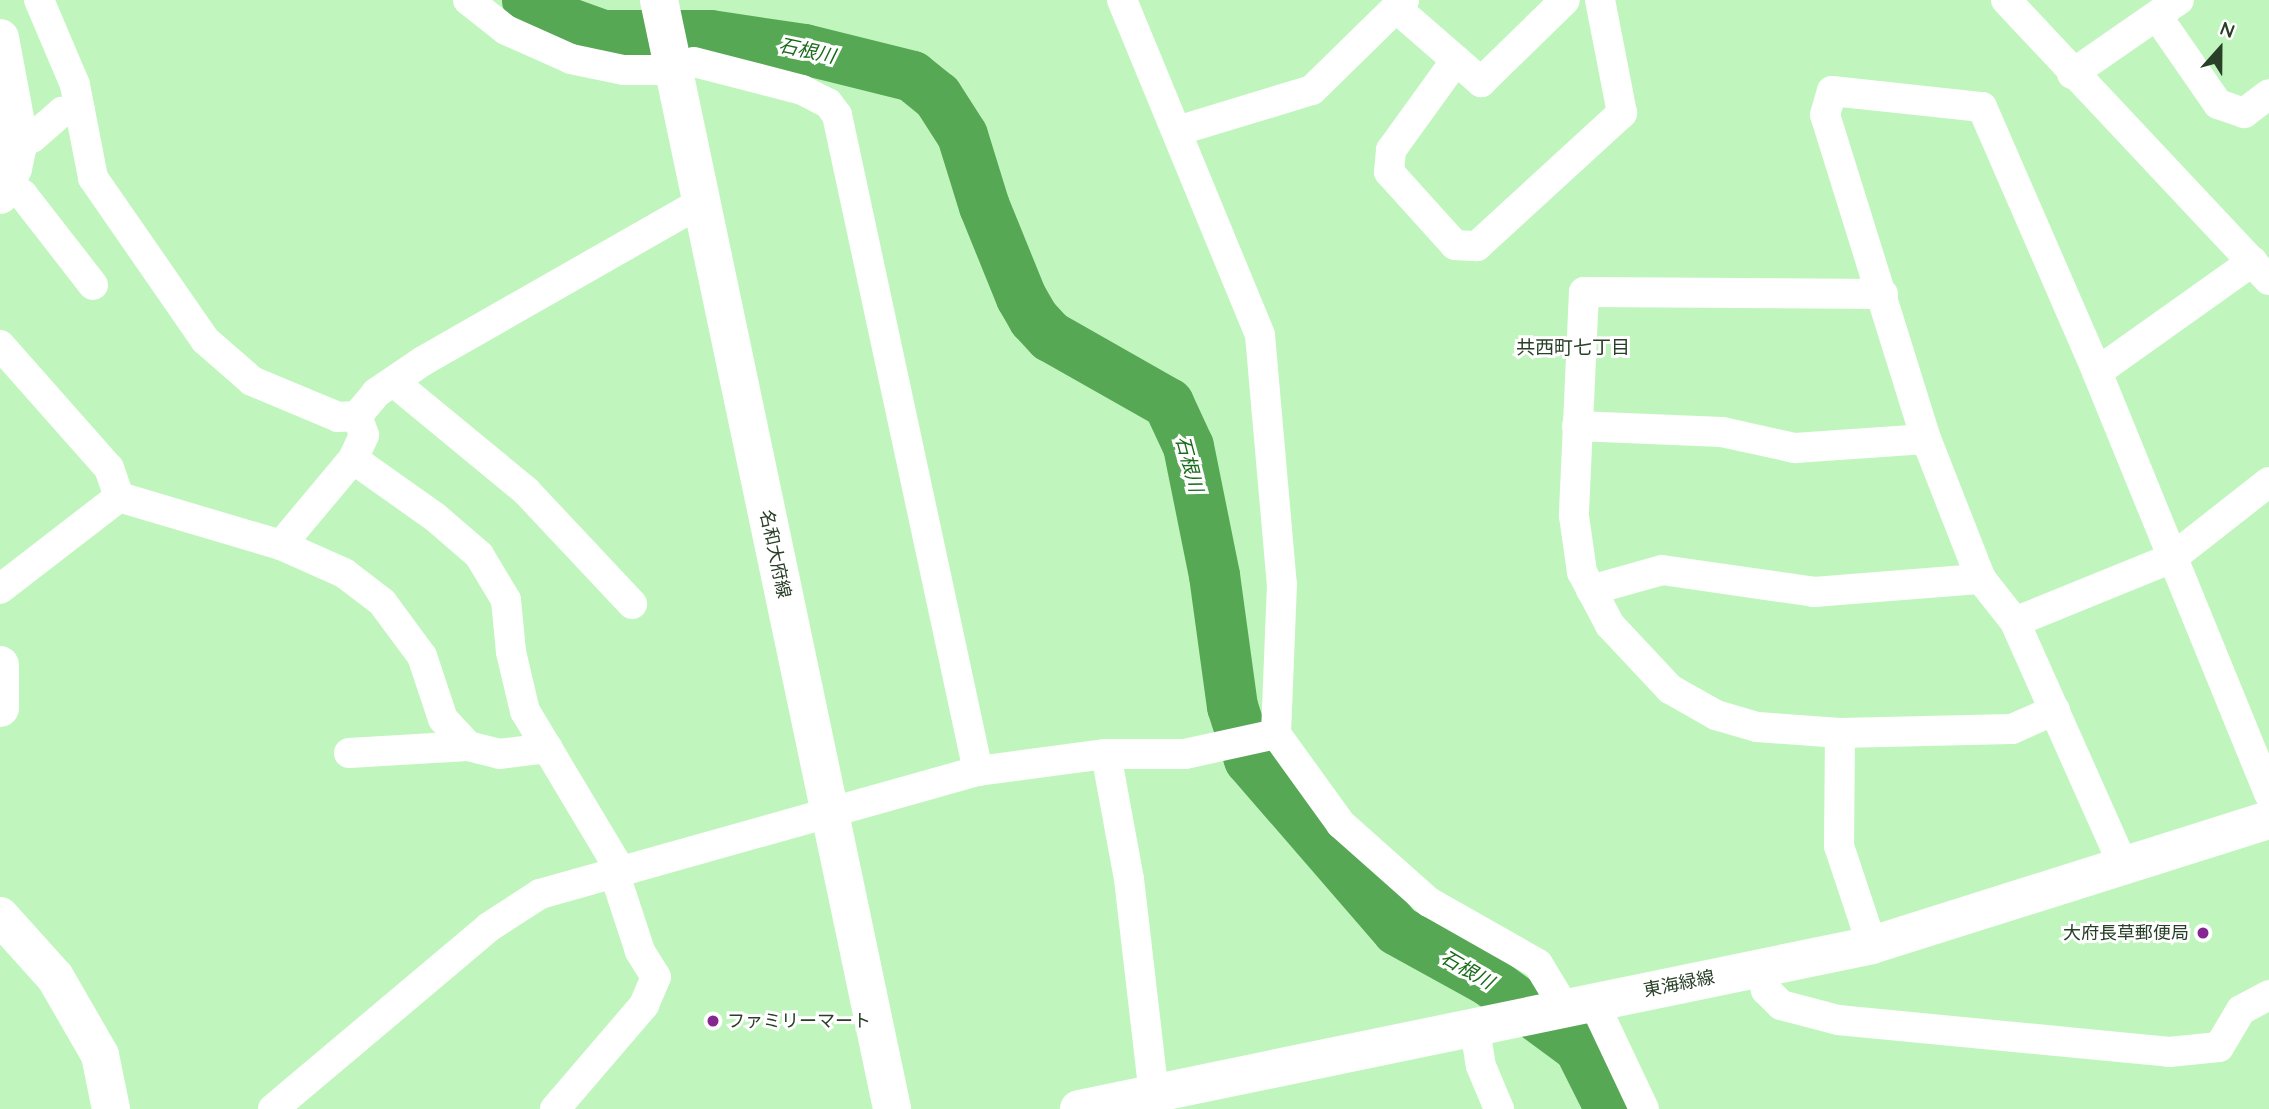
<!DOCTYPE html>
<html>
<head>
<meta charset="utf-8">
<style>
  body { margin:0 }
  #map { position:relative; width:2269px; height:1109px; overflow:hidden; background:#c0f6bd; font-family:Quicksand,"Noto Sans JP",sans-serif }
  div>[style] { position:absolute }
  .river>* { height:51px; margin:-25.5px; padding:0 25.5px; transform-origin:25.5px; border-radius:25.5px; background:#57a854 }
  .street>* { height:30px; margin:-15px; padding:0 15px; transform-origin:15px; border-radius:15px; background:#fff }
  .secondary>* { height:38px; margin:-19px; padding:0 19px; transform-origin:19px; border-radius:19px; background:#fff }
  .primary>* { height:38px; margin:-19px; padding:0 19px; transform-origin:19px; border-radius:19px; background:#fff }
  .dots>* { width:19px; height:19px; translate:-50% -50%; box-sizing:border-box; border:4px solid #fff; border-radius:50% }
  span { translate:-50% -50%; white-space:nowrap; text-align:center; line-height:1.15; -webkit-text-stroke:6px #fff; paint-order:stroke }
  .street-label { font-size:18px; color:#293f28 }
  .poi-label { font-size:18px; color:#293f28 }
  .right { translate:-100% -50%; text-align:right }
  .left { translate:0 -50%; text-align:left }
  .water-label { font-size:19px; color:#176a18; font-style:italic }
  .neighbourhood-label { font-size:19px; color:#293f28 }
  .north { position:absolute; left:2185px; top:14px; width:70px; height:70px; -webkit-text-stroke:5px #fff; paint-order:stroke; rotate:21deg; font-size:19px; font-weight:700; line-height:28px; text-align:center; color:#293f28 }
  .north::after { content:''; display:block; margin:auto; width:24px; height:32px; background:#293f28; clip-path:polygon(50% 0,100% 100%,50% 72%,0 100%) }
</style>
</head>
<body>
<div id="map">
  <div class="river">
    <i style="left:527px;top:0;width:39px;rotate:30deg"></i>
    <i style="left:561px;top:20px;width:45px;rotate:19.7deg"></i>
    <i style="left:603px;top:35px;width:107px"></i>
    <i style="left:710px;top:35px;width:95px;rotate:8.5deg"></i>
    <i style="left:804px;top:49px;width:111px;rotate:14deg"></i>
    <i style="left:912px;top:76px;width:32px;rotate:39deg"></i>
    <i style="left:937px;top:96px;width:46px;rotate:57.3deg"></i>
    <i style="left:962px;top:135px;width:74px;rotate:72.8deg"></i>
    <i style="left:984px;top:206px;width:98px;rotate:67.9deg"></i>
    <i style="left:1021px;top:297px;width:24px;rotate:60deg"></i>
    <i style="left:1033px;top:318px;width:25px;rotate:47deg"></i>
    <i style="left:1050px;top:336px;width:136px;rotate:29.6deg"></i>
    <i style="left:1168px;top:403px;width:47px;rotate:65.1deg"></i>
    <i style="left:1188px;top:446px;width:132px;rotate:78.6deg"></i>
    <i style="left:1214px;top:575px;width:132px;rotate:82.2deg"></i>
    <i style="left:1232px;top:706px;width:56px;rotate:72.2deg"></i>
    <i style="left:1249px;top:759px;width:226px;rotate:49.1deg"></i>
    <i style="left:1397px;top:930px;width:104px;rotate:28.8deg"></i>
    <i style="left:1488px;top:980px;width:113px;rotate:36.4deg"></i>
    <i style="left:1579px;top:1047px;width:69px;rotate:63.4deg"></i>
  </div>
  <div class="street">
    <i style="left:39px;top:0;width:92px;rotate:67deg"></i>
    <i style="left:75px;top:85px;width:95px;rotate:79deg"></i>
    <i style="left:93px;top:178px;width:197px;rotate:55.3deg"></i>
    <i style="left:205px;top:340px;width:62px;rotate:41.1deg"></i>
    <i style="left:252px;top:381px;width:93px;rotate:22.7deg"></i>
    <i style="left:338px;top:417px;width:19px;rotate:-3deg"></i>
    <i style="left:468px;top:0;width:48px;rotate:38.3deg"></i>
    <i style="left:506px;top:30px;width:71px;rotate:24deg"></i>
    <i style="left:571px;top:59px;width:53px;rotate:11.9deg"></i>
    <i style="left:623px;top:70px;width:48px"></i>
    <i style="left:671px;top:70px;width:24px;rotate:-19deg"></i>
    <i style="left:694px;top:62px;width:112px;rotate:14.5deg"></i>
    <i style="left:802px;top:90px;width:29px;rotate:27deg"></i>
    <i style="left:828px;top:103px;width:15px;rotate:53deg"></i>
    <i style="left:837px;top:115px;width:671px;rotate:77.87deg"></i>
    <i style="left:1122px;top:0;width:362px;rotate:67.6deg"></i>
    <i style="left:1260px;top:335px;width:250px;rotate:85deg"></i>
    <i style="left:1282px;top:584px;width:150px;rotate:92.3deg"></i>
    <i style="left:1276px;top:734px;width:111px;rotate:54.2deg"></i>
    <i style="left:1341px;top:824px;width:118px;rotate:41.6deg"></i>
    <i style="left:1429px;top:902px;width:125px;rotate:29.6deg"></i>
    <i style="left:1538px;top:964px;width:50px;rotate:58.8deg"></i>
    <i style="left:2006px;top:0;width:384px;rotate:46.8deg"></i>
    <i style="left:1396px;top:8px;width:113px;rotate:41deg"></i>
    <i style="left:1481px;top:82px;width:117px;rotate:-44.3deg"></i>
    <i style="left:2157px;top:16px;width:107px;rotate:55.3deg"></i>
    <i style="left:2218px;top:104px;width:28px;rotate:19deg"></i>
    <i style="left:2244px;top:113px;width:31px;rotate:-37deg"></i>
    <i style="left:1456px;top:60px;width:111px;rotate:125.8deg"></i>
    <i style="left:1391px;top:150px;width:22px;rotate:95deg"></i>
    <i style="left:1389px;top:172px;width:98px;rotate:47.9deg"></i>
    <i style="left:1455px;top:245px;width:22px;rotate:3deg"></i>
    <i style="left:1477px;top:246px;width:197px;rotate:-42.5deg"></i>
    <i style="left:1622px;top:113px;width:115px;rotate:-101deg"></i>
    <i style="left:2072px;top:74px;width:130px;rotate:-34.7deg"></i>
    <i style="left:1177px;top:131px;width:141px;rotate:-16.9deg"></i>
    <i style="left:1312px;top:90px;width:129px;rotate:-44.4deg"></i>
    <i style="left:19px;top:140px;width:13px;rotate:-9deg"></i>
    <i style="left:32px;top:138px;width:40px;rotate:-41deg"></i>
    <i style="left:62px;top:112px;width:18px;rotate:-6deg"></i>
    <i style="left:6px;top:183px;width:21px;rotate:35deg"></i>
    <i style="left:23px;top:195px;width:114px;rotate:52.1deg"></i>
    <i style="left:1883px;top:294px;width:299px;rotate:-179.6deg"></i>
    <i style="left:1584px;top:292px;width:224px;rotate:92.6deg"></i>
    <i style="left:1574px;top:516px;width:57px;rotate:81.9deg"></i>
    <i style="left:1582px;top:572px;width:60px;rotate:62.2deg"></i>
    <i style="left:1610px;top:625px;width:88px;rotate:46.8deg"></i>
    <i style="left:1670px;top:689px;width:53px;rotate:29.5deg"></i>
    <i style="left:1716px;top:715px;width:43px;rotate:16.3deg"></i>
    <i style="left:1757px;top:727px;width:83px;rotate:4.1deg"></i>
    <i style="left:1840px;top:733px;width:172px;rotate:-1.3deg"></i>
    <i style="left:2012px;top:729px;width:47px;rotate:-23.8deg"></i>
    <i style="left:0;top:345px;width:164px;rotate:48.5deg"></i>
    <i style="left:109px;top:468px;width:31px;rotate:71deg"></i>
    <i style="left:2097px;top:372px;width:191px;rotate:-35.4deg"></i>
    <i style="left:395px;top:383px;width:170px;rotate:39.5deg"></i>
    <i style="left:526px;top:491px;width:155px;rotate:46.8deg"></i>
    <i style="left:357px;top:416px;width:30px;rotate:-50deg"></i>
    <i style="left:376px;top:393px;width:57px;rotate:-34.2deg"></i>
    <i style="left:423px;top:361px;width:321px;rotate:-29.7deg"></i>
    <i style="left:1577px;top:426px;width:145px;rotate:2.4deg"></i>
    <i style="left:1722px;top:432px;width:75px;rotate:12.4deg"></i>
    <i style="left:1795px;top:448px;width:131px;rotate:-3.9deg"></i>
    <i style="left:353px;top:459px;width:100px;rotate:35.3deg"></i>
    <i style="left:435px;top:517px;width:58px;rotate:40.8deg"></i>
    <i style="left:479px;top:555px;width:52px;rotate:59deg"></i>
    <i style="left:506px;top:600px;width:52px;rotate:84.5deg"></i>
    <i style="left:511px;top:652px;width:61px;rotate:76.7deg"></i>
    <i style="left:525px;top:711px;width:189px;rotate:59.1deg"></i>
    <i style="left:281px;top:545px;width:69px;rotate:24deg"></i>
    <i style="left:344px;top:573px;width:48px;rotate:37.3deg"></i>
    <i style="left:382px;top:602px;width:67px;rotate:53.5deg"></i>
    <i style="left:422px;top:656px;width:66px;rotate:71.6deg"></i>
    <i style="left:443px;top:719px;width:37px;rotate:47deg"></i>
    <i style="left:468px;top:746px;width:32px;rotate:14deg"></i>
    <i style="left:499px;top:754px;width:49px;rotate:-7deg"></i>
    <i style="left:0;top:589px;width:150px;rotate:-37.7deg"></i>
    <i style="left:119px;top:497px;width:169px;rotate:16.5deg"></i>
    <i style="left:281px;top:545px;width:112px;rotate:-50.1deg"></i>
    <i style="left:353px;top:459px;width:26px;rotate:-65deg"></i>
    <i style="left:364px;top:435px;width:20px;rotate:-110deg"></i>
    <i style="left:1591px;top:590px;width:74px;rotate:-15.7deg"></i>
    <i style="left:1662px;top:570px;width:154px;rotate:8.2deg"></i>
    <i style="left:1814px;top:592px;width:168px;rotate:-4.5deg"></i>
    <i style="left:2015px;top:622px;width:170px;rotate:-22.2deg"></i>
    <i style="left:2172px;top:558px;width:123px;rotate:-38.1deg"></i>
    <i style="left:1840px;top:733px;width:113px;rotate:90.5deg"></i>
    <i style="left:1839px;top:846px;width:104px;rotate:71.6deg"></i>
    <i style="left:349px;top:753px;width:119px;rotate:-3.4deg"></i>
    <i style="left:1106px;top:754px;width:79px"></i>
    <i style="left:1185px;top:754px;width:93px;rotate:-12.4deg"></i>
    <i style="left:2124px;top:867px;width:268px;rotate:-114deg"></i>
    <i style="left:2015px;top:622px;width:55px;rotate:-128.3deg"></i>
    <i style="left:1981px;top:579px;width:150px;rotate:-111.4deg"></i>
    <i style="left:1926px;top:439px;width:339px;rotate:-107.3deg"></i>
    <i style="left:1825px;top:115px;width:25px;rotate:-74deg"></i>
    <i style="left:1832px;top:91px;width:151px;rotate:6.1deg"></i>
    <i style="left:1982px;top:107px;width:289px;rotate:66.5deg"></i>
    <i style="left:2097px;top:372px;width:456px;rotate:67.8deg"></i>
    <i style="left:1761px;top:967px;width:24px;rotate:78deg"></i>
    <i style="left:1766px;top:990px;width:21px;rotate:45deg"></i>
    <i style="left:1781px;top:1005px;width:59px;rotate:14.7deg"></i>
    <i style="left:1838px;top:1020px;width:333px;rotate:5.5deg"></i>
    <i style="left:2169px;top:1052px;width:50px;rotate:-5.7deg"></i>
    <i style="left:2219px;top:1047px;width:43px;rotate:-59.3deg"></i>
    <i style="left:2241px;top:1010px;width:32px;rotate:-28deg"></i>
    <i style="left:1593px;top:1001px;width:119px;rotate:64.7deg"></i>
    <i style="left:1475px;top:1029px;width:37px;rotate:81deg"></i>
    <i style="left:1481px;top:1066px;width:47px;rotate:67.3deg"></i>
    <i style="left:273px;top:1109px;width:282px;rotate:-40.1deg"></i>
    <i style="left:489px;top:927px;width:61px;rotate:-32.9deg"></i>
    <i style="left:540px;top:894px;width:455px;rotate:-15.7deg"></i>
    <i style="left:978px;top:771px;width:129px;rotate:-7.6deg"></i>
    <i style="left:1106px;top:754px;width:127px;rotate:79.6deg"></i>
    <i style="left:1129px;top:879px;width:218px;rotate:83.4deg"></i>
    <i style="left:555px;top:1109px;width:137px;rotate:-49.4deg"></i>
    <i style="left:644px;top:1005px;width:30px;rotate:-67deg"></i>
    <i style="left:656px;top:977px;width:31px;rotate:-122deg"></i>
    <i style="left:640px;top:951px;width:80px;rotate:-108.2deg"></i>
  </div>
  <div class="secondary">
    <i style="left:659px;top:0;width:1133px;rotate:78.13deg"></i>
    <i style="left:1079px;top:1109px;width:810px;rotate:-11.68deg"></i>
    <i style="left:1872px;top:945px;width:416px;rotate:-17.5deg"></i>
  </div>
  <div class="primary">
    <i style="left:0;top:38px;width:104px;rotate:79.4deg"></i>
    <i style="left:19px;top:140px;width:29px;rotate:102deg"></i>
    <i style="left:13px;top:168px;width:30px;rotate:116deg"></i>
    <i style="left:0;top:665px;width:43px;rotate:90deg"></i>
    <i style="left:0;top:916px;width:82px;rotate:48deg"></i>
    <i style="left:55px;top:977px;width:90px;rotate:60deg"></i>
    <i style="left:100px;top:1055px;width:55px;rotate:78.5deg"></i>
  </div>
  <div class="dots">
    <i style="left:2203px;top:933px;background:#852691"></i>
    <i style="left:713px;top:1021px;background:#852691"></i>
  </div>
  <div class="street-label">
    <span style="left:775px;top:554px;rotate:78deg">名和大府線</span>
    <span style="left:1679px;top:984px;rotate:-11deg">東海緑線</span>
  </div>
  <div class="poi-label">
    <span class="right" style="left:2189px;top:933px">大府長草郵便局</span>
    <span class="left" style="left:727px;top:1021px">ファミリーマート</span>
  </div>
  <div class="water-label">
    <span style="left:807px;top:51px;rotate:12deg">石根川</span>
    <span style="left:1189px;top:464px;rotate:75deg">石根川</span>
    <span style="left:1467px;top:970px;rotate:30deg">石根川</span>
  </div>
  <div class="neighbourhood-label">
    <span style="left:1573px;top:348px">共西町七丁目</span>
  </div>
  <div class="north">N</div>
</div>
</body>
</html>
